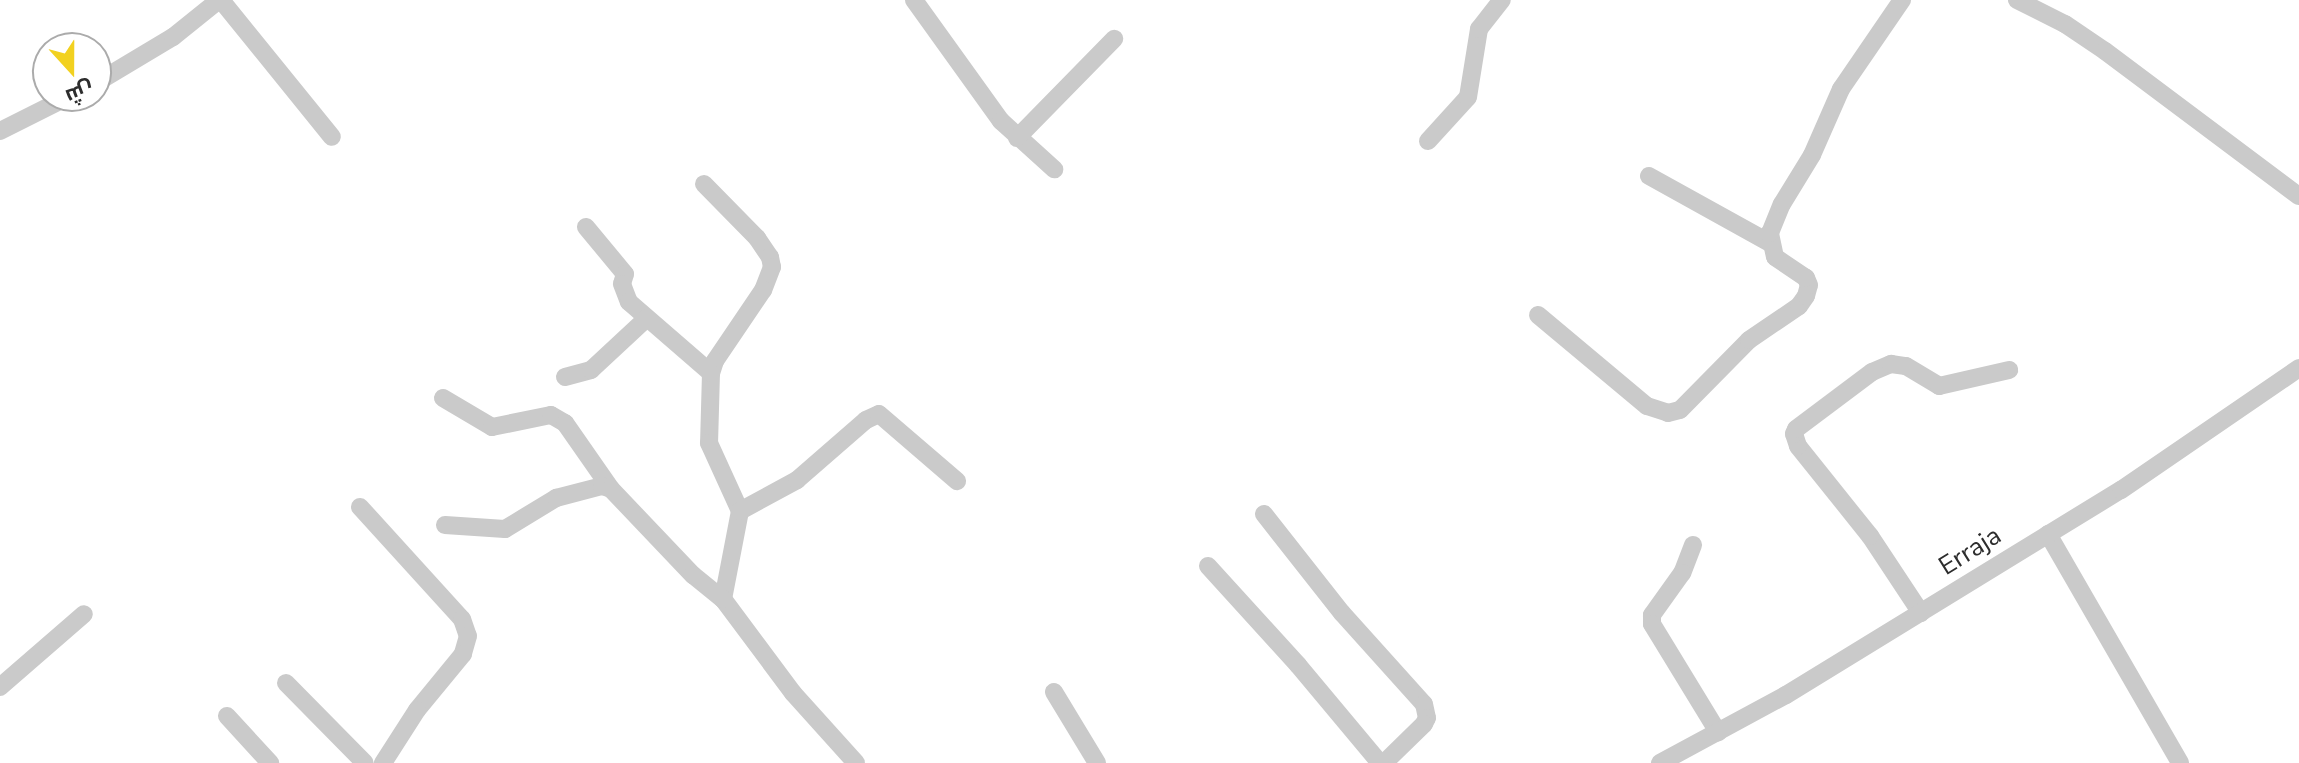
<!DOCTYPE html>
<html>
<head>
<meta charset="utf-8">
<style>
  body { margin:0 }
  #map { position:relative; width:2299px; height:763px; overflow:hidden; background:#fff; font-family:"Nunito Sans",Cairo,sans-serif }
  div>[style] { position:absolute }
  .minor>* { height:18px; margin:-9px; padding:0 9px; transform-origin:9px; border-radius:9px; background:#cacaca }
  span { translate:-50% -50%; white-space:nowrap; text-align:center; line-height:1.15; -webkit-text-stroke:8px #fff; paint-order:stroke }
  .street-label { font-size:26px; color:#2d2d2d }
  .north { position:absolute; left:32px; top:32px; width:80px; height:80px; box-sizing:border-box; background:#fff; border:2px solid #ababab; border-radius:50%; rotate:159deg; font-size:22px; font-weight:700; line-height:32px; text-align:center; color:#2d2d2d }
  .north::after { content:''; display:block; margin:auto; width:28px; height:36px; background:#f2d120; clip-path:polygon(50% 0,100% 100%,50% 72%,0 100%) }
</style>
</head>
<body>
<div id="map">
  <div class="minor">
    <i style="left:221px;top:0;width:176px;rotate:51deg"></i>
    <i style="left:914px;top:0;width:149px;rotate:54.3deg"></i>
    <i style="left:1001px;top:121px;width:72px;rotate:42.2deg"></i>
    <i style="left:2017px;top:0;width:54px;rotate:26.6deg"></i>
    <i style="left:2065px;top:24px;width:48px;rotate:34deg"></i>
    <i style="left:2105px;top:51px;width:242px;rotate:36.8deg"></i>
    <i style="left:96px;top:83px;width:90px;rotate:-30.9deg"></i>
    <i style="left:173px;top:37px;width:59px;rotate:-38.8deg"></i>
    <i style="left:0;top:131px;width:78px;rotate:-26.6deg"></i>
    <i style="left:1017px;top:138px;width:139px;rotate:-45.6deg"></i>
    <i style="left:1428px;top:141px;width:59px;rotate:-47.7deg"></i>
    <i style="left:1468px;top:97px;width:69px;rotate:-80.8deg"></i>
    <i style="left:1479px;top:29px;width:37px;rotate:-52deg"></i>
    <i style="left:1649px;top:176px;width:138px;rotate:29deg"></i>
    <i style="left:704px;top:184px;width:76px;rotate:45.5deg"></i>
    <i style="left:757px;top:238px;width:23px;rotate:56deg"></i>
    <i style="left:770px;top:257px;width:10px;rotate:79deg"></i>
    <i style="left:772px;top:267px;width:25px;rotate:111deg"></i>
    <i style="left:763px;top:290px;width:86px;rotate:124.1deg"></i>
    <i style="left:715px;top:361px;width:13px;rotate:108deg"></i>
    <i style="left:711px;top:373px;width:70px;rotate:91.6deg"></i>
    <i style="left:709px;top:443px;width:75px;rotate:65.5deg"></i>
    <i style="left:740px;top:511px;width:90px;rotate:100.9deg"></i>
    <i style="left:723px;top:599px;width:117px;rotate:53.3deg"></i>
    <i style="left:793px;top:693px;width:94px;rotate:48deg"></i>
    <i style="left:586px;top:227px;width:61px;rotate:50.3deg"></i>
    <i style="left:625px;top:274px;width:10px;rotate:107deg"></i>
    <i style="left:622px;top:284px;width:19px;rotate:69deg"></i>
    <i style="left:629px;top:302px;width:108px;rotate:40.9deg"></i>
    <i style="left:1538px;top:315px;width:142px;rotate:39.9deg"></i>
    <i style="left:1647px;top:406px;width:22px;rotate:18deg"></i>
    <i style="left:1668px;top:413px;width:12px;rotate:-14deg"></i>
    <i style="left:1680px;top:410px;width:98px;rotate:-45.4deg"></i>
    <i style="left:1749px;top:340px;width:60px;rotate:-34.2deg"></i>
    <i style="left:1799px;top:306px;width:12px;rotate:-55deg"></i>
    <i style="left:1806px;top:296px;width:11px;rotate:-75deg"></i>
    <i style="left:1809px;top:285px;width:8px;rotate:-113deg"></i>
    <i style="left:1806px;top:278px;width:37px;rotate:-146deg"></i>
    <i style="left:1775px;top:257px;width:25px;rotate:-102deg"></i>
    <i style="left:1770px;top:233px;width:31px;rotate:-68deg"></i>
    <i style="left:1782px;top:204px;width:57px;rotate:-58.5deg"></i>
    <i style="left:1812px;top:155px;width:72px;rotate:-66.3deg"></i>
    <i style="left:1841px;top:89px;width:108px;rotate:-55.6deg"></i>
    <i style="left:565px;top:377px;width:27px;rotate:-15deg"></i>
    <i style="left:591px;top:370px;width:76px;rotate:-42.9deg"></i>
    <i style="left:443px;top:398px;width:57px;rotate:30.6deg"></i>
    <i style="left:492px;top:427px;width:60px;rotate:-11.5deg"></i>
    <i style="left:551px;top:415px;width:16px;rotate:30deg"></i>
    <i style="left:565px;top:423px;width:80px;rotate:55.1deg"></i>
    <i style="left:360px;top:507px;width:151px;rotate:47.7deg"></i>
    <i style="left:462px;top:619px;width:18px;rotate:71deg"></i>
    <i style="left:468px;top:636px;width:19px;rotate:106deg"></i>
    <i style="left:463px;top:654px;width:72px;rotate:129.4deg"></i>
    <i style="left:417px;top:710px;width:63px;rotate:122.7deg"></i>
    <i style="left:740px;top:511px;width:65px;rotate:-28.5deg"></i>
    <i style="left:797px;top:480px;width:91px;rotate:-41deg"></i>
    <i style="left:866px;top:420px;width:14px;rotate:-25deg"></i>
    <i style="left:879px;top:414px;width:103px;rotate:40.7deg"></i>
    <i style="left:1264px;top:514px;width:126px;rotate:51.8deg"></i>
    <i style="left:1342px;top:613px;width:122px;rotate:48deg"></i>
    <i style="left:1424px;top:704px;width:14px;rotate:78deg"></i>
    <i style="left:1427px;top:718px;width:7px;rotate:117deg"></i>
    <i style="left:1424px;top:724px;width:56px;rotate:135.7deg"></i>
    <i style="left:445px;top:525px;width:60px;rotate:3.8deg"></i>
    <i style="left:505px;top:529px;width:60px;rotate:-31.3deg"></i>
    <i style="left:556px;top:498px;width:48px;rotate:-14.6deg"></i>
    <i style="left:602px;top:486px;width:9px;rotate:18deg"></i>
    <i style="left:611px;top:489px;width:119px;rotate:46.4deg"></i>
    <i style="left:693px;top:575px;width:38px;rotate:39deg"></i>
    <i style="left:2048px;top:534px;width:264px;rotate:60deg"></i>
    <i style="left:1693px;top:545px;width:30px;rotate:111deg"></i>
    <i style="left:1682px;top:573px;width:52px;rotate:125.5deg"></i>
    <i style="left:1652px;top:615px;width:9px;rotate:90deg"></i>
    <i style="left:1652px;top:624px;width:127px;rotate:58.6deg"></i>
    <i style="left:1208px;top:566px;width:134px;rotate:47.7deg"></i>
    <i style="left:1298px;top:665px;width:128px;rotate:50.1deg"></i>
    <i style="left:1921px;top:613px;width:92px;rotate:-123.5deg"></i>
    <i style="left:1870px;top:536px;width:115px;rotate:-128.7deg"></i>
    <i style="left:1798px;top:446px;width:13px;rotate:-108deg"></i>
    <i style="left:1794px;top:434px;width:5px;rotate:-68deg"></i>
    <i style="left:1796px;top:429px;width:95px;rotate:-36.9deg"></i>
    <i style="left:1872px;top:372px;width:21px;rotate:-23deg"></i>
    <i style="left:1891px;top:364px;width:15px;rotate:8deg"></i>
    <i style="left:1906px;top:366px;width:39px;rotate:31deg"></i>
    <i style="left:1939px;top:386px;width:72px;rotate:-12.9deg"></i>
    <i style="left:286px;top:683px;width:112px;rotate:45.4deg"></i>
    <i style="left:0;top:687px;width:111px;rotate:-41deg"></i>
    <i style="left:1054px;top:692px;width:83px;rotate:58.8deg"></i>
    <i style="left:227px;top:716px;width:64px;rotate:47.5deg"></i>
    <i style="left:1660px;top:763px;width:143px;rotate:-28.4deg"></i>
    <i style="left:1786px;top:695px;width:393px;rotate:-31.5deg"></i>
    <i style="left:2121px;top:490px;width:216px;rotate:-34.4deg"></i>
  </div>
  <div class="street-label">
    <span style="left:1970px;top:551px;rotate:-32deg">Erraja</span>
  </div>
  <div class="north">ش</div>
</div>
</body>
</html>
